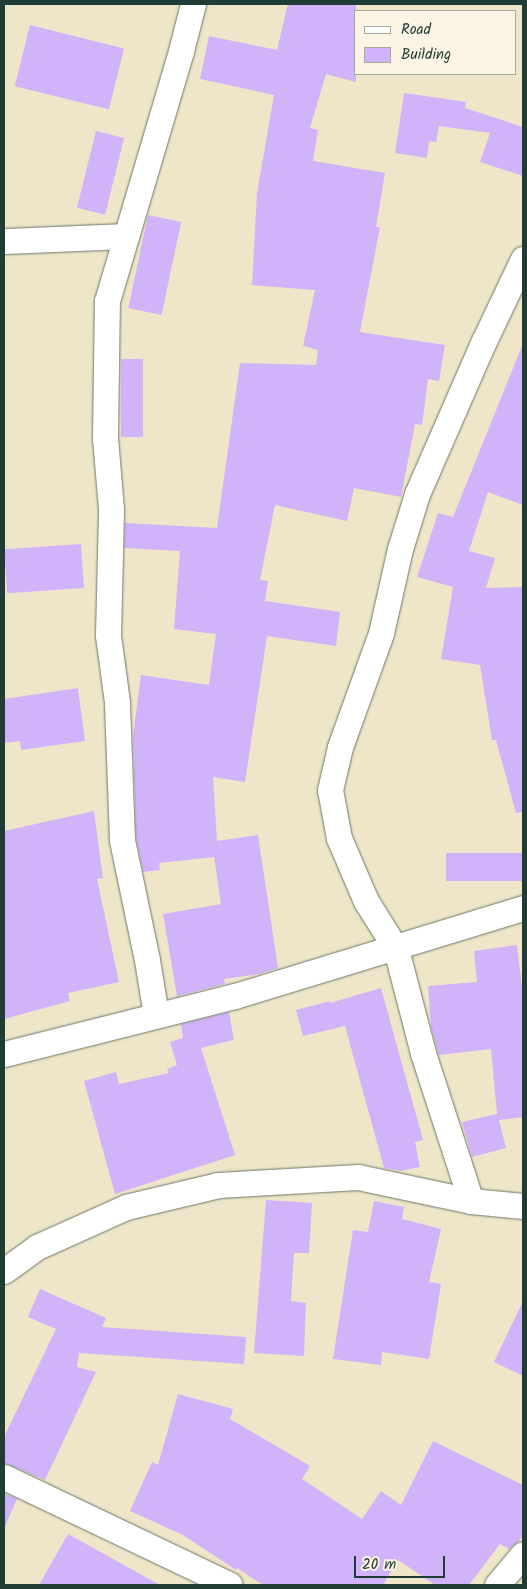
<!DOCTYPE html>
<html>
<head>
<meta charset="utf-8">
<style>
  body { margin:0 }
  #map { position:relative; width:527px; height:1589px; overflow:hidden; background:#efe6c9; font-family:Kalam,sans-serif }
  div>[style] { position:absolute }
  .building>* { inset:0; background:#d1b3f9; transform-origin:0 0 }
  .roads { filter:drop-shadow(0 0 1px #687868) drop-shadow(0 0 1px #687868) }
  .minor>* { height:25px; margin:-12.5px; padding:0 12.5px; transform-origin:12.5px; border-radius:12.5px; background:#fff }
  span { translate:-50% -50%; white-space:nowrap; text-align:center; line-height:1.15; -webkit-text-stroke:4.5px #fcf5e5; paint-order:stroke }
  .frame { position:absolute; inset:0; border:5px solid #1f3d34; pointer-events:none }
  .legend { position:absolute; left:354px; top:10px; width:162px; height:65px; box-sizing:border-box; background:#fcf5e5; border:1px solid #a4ab9e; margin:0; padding:6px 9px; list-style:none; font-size:15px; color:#1f3d34 }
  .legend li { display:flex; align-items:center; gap:10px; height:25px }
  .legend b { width:25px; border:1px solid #a4ab9e }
  .scale { position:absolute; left:354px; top:1556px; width:91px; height:22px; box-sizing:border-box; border:2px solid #1f3d34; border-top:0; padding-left:6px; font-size:15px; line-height:18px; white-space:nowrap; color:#1f3d34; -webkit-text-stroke:4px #fcf5e5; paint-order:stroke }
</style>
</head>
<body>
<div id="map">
  <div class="building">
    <i style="clip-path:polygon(288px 4px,356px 4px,356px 82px,326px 74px,310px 128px,318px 130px,313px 161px,385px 173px,376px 227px,380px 227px,360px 332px,445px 345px,439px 381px,428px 379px,422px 425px,415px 424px,401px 497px,354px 488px,347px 521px,275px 505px,260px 580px,268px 581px,265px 601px,340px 612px,336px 646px,267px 636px,245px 782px,213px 777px,217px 841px,258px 835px,278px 968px,259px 974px,224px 979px,225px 984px,177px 996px,163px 914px,221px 904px,214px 857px,159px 863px,160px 870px,143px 872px,136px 838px,133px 736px,141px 675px,209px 685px,216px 634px,174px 629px,180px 551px,124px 548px,125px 523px,217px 528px,240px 363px,316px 365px,318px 350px,303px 346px,315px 290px,252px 285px,257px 193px,274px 95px,200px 79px,209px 36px,277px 50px)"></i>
    <i style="left:30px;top:25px;width:97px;height:63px;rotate:14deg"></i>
    <i style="clip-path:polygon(404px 93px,466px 102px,465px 108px,523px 127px,523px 176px,480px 162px,490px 133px,439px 126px,436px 142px,429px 141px,427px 158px,395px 153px)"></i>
    <i style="left:96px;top:131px;width:29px;height:79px;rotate:14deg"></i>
    <i style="left:148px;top:215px;width:34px;height:95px;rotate:12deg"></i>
    <i style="clip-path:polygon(522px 346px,523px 505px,488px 492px,469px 551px,495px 558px,486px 588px,523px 587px,523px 812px,516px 813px,496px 740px,492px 740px,480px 665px,441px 659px,453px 587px,417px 577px,438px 513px,453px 517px)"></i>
    <i style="left:121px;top:359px;width:22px;height:78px"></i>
    <i style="left:81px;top:544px;width:44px;height:77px;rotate:86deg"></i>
    <i style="clip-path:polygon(78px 688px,85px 741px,21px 750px,20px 741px,4px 743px,4px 699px)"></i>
    <i style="clip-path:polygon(94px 811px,103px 878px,97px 879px,119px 982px,68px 993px,70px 1001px,4px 1019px,4px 831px)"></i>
    <i style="left:523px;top:853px;width:28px;height:77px;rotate:90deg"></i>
    <i style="clip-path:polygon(517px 945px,523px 996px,523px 1117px,499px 1120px,506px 1148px,472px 1157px,462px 1122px,497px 1114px,491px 1049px,439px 1055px,431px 1027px,428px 986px,477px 982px,474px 951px)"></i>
    <i style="clip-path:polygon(381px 988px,423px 1140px,415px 1142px,420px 1167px,400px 1171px,384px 1168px,345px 1026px,303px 1036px,296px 1010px,330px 1001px,330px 1003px)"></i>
    <i style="clip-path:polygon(229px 1012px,234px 1040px,201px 1048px,235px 1155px,115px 1194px,84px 1081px,116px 1072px,119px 1084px,169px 1073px,167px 1069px,177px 1065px,170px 1042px,183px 1038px,181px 1024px)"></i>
    <i style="clip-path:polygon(266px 1200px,312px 1203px,309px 1253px,294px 1253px,291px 1301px,306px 1303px,304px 1356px,254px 1353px)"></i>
    <i style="clip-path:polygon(374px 1201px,404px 1207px,402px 1219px,441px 1229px,429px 1282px,441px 1284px,429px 1359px,382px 1352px,381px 1365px,333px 1359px,353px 1230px,368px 1232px)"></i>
    <i style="clip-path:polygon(40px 1289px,106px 1318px,102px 1327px,246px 1337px,244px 1364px,79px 1353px,77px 1367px,96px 1372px,45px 1480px,4px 1463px,4px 1437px,56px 1329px,28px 1317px)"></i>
    <i style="clip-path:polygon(523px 1301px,523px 1376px,494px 1362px)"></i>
    <i style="clip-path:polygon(178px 1394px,233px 1409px,230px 1419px,310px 1466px,302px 1479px,362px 1519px,381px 1491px,401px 1505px,433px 1441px,523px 1485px,523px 1534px,520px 1540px,509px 1549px,500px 1544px,469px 1585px,435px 1585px,398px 1560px,383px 1585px,263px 1585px,237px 1568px,236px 1570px,183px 1535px,130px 1511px,152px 1462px,158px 1465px)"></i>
    <i style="clip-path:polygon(4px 1493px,17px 1499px,4px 1529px)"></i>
    <i style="clip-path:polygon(68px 1534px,160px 1585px,39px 1585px)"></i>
  </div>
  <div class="roads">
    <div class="minor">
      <i style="left:4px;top:241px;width:122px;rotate:-2.3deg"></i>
      <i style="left:156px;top:1015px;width:56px;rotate:-99.3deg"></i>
      <i style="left:147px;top:960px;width:123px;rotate:-101.8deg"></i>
      <i style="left:122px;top:840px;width:138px;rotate:-92.1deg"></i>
      <i style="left:117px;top:702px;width:68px;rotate:-97.7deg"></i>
      <i style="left:108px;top:635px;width:126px;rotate:-88.6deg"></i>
      <i style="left:111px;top:509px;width:71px;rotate:-94.8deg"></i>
      <i style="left:105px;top:438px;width:137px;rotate:-89.2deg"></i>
      <i style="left:107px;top:301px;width:261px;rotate:-73.5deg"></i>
      <i style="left:181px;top:51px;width:49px;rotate:-75.7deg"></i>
      <i style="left:4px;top:1054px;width:238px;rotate:-14.1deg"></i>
      <i style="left:235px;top:996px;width:301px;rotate:-17deg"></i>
      <i style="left:471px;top:1201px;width:156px;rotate:-108deg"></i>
      <i style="left:423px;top:1053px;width:107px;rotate:-104.6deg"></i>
      <i style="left:396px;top:949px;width:57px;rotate:-122deg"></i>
      <i style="left:366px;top:901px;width:69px;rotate:-113.2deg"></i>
      <i style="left:339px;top:838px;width:49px;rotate:-100.6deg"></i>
      <i style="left:330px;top:790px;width:44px;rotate:-76.9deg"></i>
      <i style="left:340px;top:747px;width:121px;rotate:-70.2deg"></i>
      <i style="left:381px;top:633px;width:86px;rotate:-77.3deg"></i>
      <i style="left:400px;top:549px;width:58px;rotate:-72.8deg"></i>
      <i style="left:417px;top:494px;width:167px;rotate:-66.4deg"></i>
      <i style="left:484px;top:341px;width:91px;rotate:-64.6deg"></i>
      <i style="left:4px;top:1271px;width:41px;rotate:-36deg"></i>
      <i style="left:37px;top:1247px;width:98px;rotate:-24.2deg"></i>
      <i style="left:126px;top:1207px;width:95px;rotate:-13.4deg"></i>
      <i style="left:218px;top:1185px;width:140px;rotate:-3.3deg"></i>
      <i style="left:358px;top:1177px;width:116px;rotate:12deg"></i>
      <i style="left:471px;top:1201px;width:52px;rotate:5.5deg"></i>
      <i style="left:4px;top:1477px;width:250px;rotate:25.5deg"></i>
      <i style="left:497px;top:1585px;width:40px;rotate:-50deg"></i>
    </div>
  </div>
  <div class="frame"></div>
  <ul class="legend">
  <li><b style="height:6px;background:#fff"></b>Road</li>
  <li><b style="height:14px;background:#d1b3f9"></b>Building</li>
  </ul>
  <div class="scale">20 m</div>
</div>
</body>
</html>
